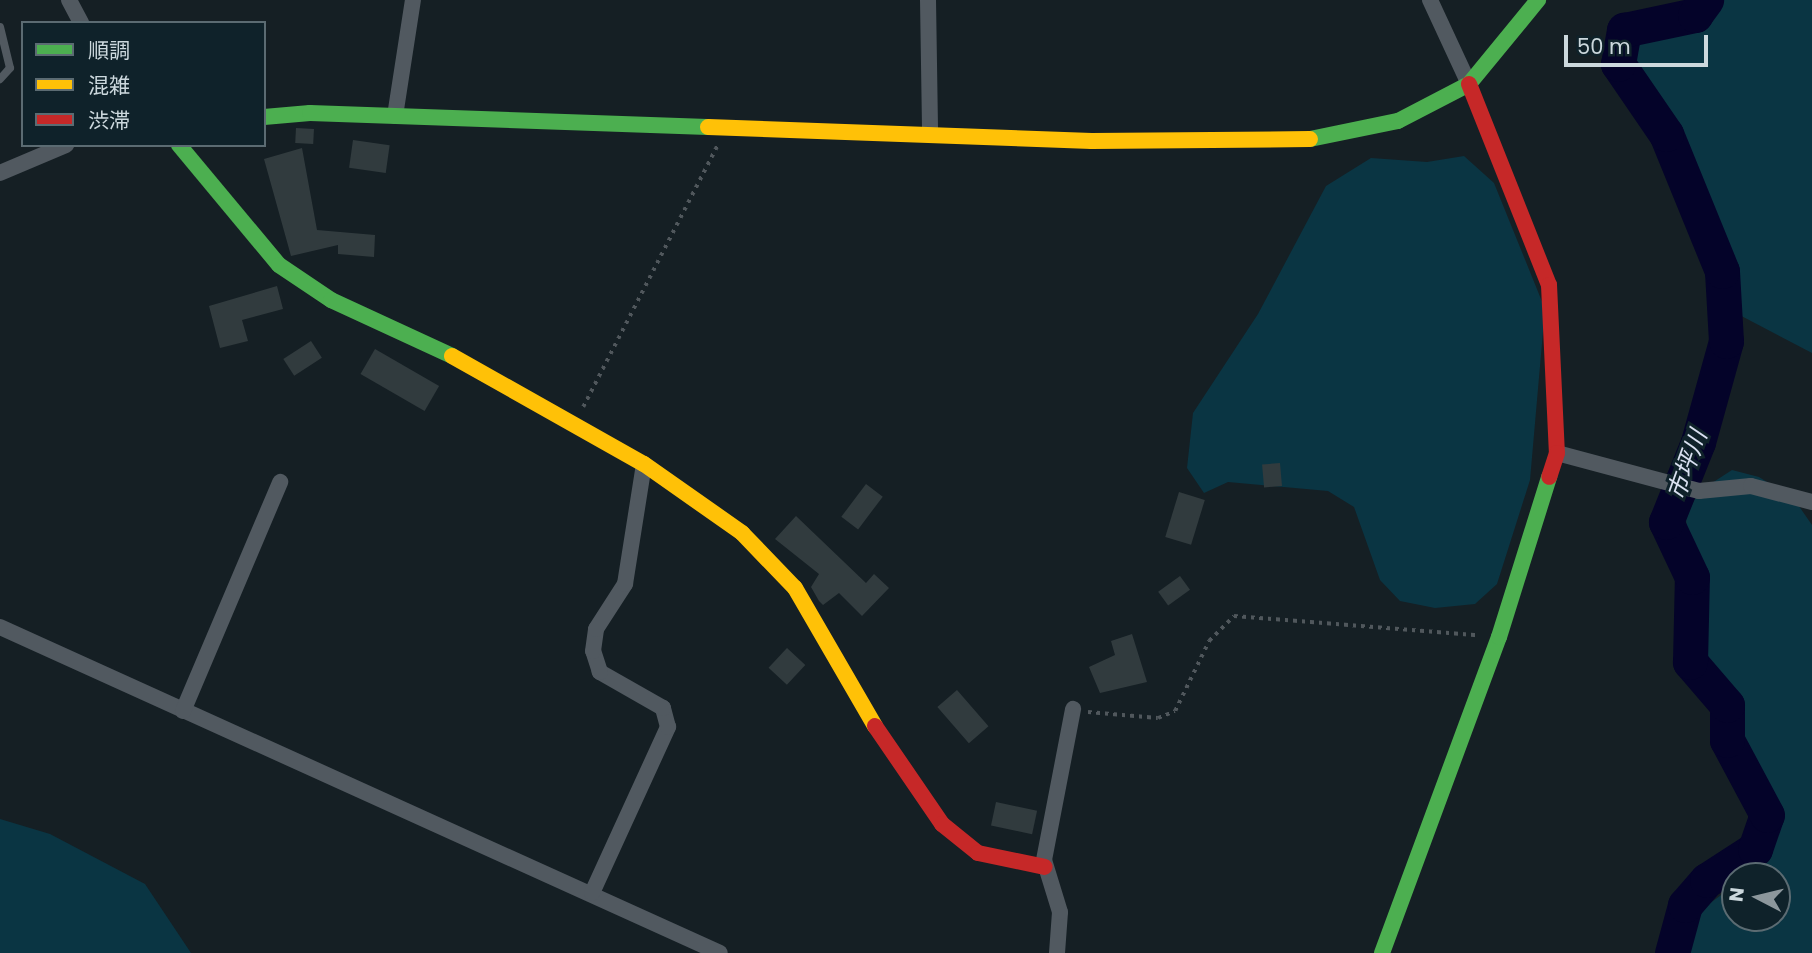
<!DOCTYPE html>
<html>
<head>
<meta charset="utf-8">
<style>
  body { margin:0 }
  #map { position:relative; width:1812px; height:953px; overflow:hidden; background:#151f24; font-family:Poppins,"Noto Sans JP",sans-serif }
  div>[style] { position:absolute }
  .green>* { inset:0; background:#0a3543 }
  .river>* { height:35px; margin:-17.5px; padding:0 17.5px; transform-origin:17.5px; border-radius:17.5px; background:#040329 }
  .building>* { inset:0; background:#313b3e; transform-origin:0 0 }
  .path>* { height:3.5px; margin-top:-1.75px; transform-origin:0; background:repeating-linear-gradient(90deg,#50575c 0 3.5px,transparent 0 8.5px) }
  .lane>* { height:8px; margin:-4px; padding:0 4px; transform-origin:4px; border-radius:4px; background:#515960 }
  .street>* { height:16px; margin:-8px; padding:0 8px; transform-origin:8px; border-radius:8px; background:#515960 }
  .fast>* { height:16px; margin:-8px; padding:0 8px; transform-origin:8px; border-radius:8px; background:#4caf50 }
  .slow>* { height:16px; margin:-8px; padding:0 8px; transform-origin:8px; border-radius:8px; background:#ffc107 }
  .jam>* { height:16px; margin:-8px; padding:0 8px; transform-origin:8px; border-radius:8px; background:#c62828 }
  span { translate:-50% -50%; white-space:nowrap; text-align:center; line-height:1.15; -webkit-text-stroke:6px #0f222a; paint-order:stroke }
  .water-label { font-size:24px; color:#dae1f1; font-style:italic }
  .legend { position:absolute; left:21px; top:21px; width:245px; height:126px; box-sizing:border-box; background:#0f222a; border:2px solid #5b6b72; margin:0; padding:9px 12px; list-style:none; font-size:21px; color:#ccd8dd }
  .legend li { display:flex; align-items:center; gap:14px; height:35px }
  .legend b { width:35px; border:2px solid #5b6b72 }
  .north { position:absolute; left:1721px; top:862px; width:70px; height:70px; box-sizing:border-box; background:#0f222a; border:2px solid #5b6b72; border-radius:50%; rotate:277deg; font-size:19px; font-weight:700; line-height:28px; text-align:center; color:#ccd8dd }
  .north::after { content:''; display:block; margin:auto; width:24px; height:32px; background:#8c979c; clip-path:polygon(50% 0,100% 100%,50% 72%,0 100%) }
  .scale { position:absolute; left:1564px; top:35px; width:144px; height:32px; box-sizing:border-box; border:4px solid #ccd8dd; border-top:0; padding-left:9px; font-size:21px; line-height:24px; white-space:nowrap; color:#ccd8dd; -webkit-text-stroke:5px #0f222a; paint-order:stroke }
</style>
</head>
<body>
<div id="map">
  <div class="green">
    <i style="clip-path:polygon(1702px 0,1812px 0,1812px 353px,1730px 310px,1718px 254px,1676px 174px,1664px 120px,1632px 55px,1640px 28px)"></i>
    <i style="clip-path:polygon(1464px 156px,1494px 183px,1545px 309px,1530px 480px,1497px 584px,1475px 604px,1435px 608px,1400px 601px,1380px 580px,1354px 507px,1328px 491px,1228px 482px,1204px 493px,1187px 468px,1193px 413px,1258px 314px,1326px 186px,1371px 158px,1427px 162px)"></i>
    <i style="clip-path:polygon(1732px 470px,1759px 477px,1794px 499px,1812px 525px,1812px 953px,1674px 953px,1684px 922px,1735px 885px,1735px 918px,1777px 918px,1777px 876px,1751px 876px,1781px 807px,1743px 747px,1726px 692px,1694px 645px,1686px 518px,1698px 492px)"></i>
    <i style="clip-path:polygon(0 819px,50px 834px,145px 884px,191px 953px,0 953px)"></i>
  </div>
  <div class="river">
    <i style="left:1672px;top:953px;width:50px;rotate:-74.8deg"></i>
    <i style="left:1685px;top:905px;width:33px;rotate:-49deg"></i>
    <i style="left:1707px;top:880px;width:57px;rotate:-32.9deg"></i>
    <i style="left:1755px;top:849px;width:36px;rotate:-71deg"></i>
    <i style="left:1767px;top:815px;width:85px;rotate:-118.1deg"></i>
    <i style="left:1727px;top:740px;width:35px;rotate:-90deg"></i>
    <i style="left:1727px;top:705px;width:57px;rotate:-130.7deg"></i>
    <i style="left:1690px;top:662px;width:85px;rotate:-88.7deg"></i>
    <i style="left:1692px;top:577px;width:61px;rotate:-115.3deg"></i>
    <i style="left:1666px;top:522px;width:86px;rotate:-68.2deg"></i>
    <i style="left:1698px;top:442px;width:105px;rotate:-74.5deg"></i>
    <i style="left:1726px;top:341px;width:70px;rotate:-93.3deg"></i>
    <i style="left:1722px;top:271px;width:148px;rotate:-112.2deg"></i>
    <i style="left:1666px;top:134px;width:85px;rotate:-124.4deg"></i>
    <i style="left:1618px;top:64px;width:35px;rotate:-80deg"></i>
    <i style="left:1624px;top:30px;width:73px;rotate:-11.9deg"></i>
    <i style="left:1695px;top:15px;width:19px;rotate:-54deg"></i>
  </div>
  <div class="building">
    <i style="left:296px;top:128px;width:18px;height:15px;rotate:3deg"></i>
    <i style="left:353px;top:140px;width:37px;height:28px;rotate:8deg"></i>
    <i style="clip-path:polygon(302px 148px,317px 230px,375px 235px,374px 257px,338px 254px,338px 245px,291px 256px,264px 159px)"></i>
    <i style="clip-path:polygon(277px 286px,283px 309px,242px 320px,248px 341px,220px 348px,209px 306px)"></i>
    <i style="left:311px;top:341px;width:20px;height:33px;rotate:57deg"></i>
    <i style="left:375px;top:349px;width:74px;height:29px;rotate:30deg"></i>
    <i style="left:1280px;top:463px;width:23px;height:18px;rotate:85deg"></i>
    <i style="left:866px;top:484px;width:21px;height:41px;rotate:37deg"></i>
    <i style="left:1179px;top:492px;width:27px;height:47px;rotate:17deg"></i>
    <i style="clip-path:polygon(796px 516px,866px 583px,874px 574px,889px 588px,862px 616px,839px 593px,823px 605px,819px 601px,811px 587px,819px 574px,775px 539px)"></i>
    <i style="left:1180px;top:576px;width:17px;height:27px;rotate:54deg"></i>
    <i style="clip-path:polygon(1132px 634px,1147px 682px,1100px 693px,1089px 667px,1115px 655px,1111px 641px)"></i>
    <i style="left:787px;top:648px;width:25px;height:27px;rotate:43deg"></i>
    <i style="left:957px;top:690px;width:48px;height:26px;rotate:49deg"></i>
    <i style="left:996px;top:802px;width:42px;height:24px;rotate:12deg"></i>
  </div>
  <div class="path">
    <i style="left:583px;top:407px;width:293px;rotate:-62.8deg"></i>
    <i style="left:1088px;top:712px;width:70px;rotate:4.9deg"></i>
    <i style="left:1158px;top:718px;width:18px;rotate:-22deg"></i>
    <i style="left:1175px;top:711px;width:78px;rotate:-64.1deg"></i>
    <i style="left:1209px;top:641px;width:35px;rotate:-45deg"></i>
    <i style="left:1234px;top:616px;width:244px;rotate:4.5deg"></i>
  </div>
  <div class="lane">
    <i style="left:0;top:27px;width:42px;rotate:76.3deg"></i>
    <i style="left:10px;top:68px;width:15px;rotate:132deg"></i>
  </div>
  <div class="street">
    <i style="left:69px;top:0;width:26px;rotate:62deg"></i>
    <i style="left:928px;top:0;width:133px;rotate:89.1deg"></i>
    <i style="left:1430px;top:0;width:93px;rotate:65.1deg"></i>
    <i style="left:395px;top:116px;width:117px;rotate:-81.2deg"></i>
    <i style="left:0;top:173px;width:72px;rotate:-23deg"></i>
    <i style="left:1557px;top:453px;width:147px;rotate:15deg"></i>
    <i style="left:1699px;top:491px;width:52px;rotate:-5.5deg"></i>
    <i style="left:1751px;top:486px;width:63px;rotate:14.7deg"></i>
    <i style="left:0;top:627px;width:790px;rotate:24.36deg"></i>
    <i style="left:183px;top:711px;width:249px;rotate:-67deg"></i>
    <i style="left:592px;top:893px;width:183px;rotate:-65.4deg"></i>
    <i style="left:668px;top:727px;width:20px;rotate:-105deg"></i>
    <i style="left:663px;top:708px;width:73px;rotate:-150.3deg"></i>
    <i style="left:600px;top:672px;width:22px;rotate:-108deg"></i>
    <i style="left:593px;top:651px;width:22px;rotate:-82deg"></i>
    <i style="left:596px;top:629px;width:54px;rotate:-57.2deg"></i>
    <i style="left:625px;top:584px;width:121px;rotate:-81deg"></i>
    <i style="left:1057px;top:953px;width:41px;rotate:-85.8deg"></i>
    <i style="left:1060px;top:912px;width:54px;rotate:-107.1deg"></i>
    <i style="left:1044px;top:860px;width:154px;rotate:-79.1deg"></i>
  </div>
  <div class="fast">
    <i style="left:264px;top:117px;width:46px;rotate:-5deg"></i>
    <i style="left:310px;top:113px;width:398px;rotate:2deg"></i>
    <i style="left:1310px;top:139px;width:90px;rotate:-11.6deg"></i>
    <i style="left:1398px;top:121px;width:80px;rotate:-27.5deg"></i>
    <i style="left:1469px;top:84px;width:109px;rotate:-50.6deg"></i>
    <i style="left:179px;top:145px;width:156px;rotate:50.2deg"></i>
    <i style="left:279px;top:265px;width:63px;rotate:33.9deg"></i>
    <i style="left:331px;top:300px;width:133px;rotate:24.8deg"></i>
    <i style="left:1382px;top:953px;width:337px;rotate:-69.7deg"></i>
    <i style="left:1499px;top:637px;width:168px;rotate:-72.6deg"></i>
  </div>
  <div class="slow">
    <i style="left:708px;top:127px;width:384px;rotate:2.1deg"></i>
    <i style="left:1092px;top:141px;width:218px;rotate:-0.5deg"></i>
    <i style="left:452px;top:356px;width:220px;rotate:29.4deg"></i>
    <i style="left:644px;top:464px;width:120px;rotate:35.1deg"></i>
    <i style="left:742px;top:533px;width:76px;rotate:46.1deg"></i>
    <i style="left:795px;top:588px;width:160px;rotate:59.9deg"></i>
  </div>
  <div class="jam">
    <i style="left:1469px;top:84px;width:216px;rotate:68.3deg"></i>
    <i style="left:1549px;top:285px;width:168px;rotate:87.3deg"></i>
    <i style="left:1557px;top:453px;width:25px;rotate:108deg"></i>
    <i style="left:875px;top:726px;width:119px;rotate:55.6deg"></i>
    <i style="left:942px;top:824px;width:46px;rotate:38.9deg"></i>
    <i style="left:978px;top:853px;width:68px;rotate:11.8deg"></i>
  </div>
  <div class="water-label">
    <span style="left:1687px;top:465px;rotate:-70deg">市坪川</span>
  </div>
  <ul class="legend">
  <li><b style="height:9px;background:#4caf50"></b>順調</li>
  <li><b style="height:9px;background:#ffc107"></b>混雑</li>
  <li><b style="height:9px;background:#c62828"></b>渋滞</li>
  </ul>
  <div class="north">N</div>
  <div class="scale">50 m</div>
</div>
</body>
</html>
